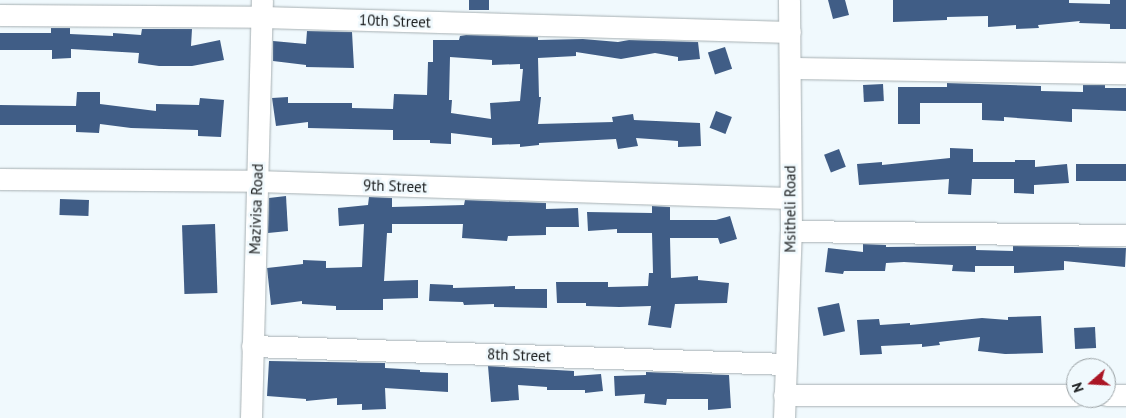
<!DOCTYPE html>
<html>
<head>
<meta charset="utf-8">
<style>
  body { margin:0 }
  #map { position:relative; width:1126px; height:418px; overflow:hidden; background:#f0f9fd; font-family:"PT Sans",sans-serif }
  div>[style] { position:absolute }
  .building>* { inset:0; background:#405d86; transform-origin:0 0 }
  .roads { filter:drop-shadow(0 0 1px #a7b0b3) drop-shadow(0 0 1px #a7b0b3) }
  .street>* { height:21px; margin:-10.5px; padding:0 10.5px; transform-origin:10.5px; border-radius:10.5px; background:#fff }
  span { translate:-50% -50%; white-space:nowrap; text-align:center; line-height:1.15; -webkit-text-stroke:5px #f0f9fd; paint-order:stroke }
  .street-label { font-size:15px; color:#171a1b }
  .north { position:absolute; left:1066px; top:358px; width:50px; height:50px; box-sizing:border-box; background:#f0f9fd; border:1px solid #99a0a3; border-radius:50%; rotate:251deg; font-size:14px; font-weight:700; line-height:20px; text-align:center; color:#171a1b }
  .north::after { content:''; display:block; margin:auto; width:18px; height:22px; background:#ab1625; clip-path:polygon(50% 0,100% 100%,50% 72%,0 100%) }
</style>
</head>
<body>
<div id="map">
  <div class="building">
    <i style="left:469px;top:0;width:20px;height:10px"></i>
    <i style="clip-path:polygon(828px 0,845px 0,849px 15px,833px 19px)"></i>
    <i style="clip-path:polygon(893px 0,1069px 0,1069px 3px,1110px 4px,1110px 0,1126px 0,1126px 29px,1110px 29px,1110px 24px,1079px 23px,1080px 21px,1038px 25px,1039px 28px,1016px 29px,1016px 25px,988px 27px,988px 16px,947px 17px,947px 20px,893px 22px)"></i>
    <i style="clip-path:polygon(51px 28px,70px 28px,70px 34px,113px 36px,113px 33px,141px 35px,142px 29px,192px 29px,191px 46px,220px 40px,224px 60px,192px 66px,159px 66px,138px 63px,139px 53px,71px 49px,71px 58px,52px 59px,52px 50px,0 50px,0 33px,51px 33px)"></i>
    <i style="clip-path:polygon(307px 31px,352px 32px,354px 68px,306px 67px,306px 65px,273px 61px,273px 41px,306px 44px)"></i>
    <i style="clip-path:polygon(evenodd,466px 35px,538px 37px,538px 40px,583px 39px,618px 42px,629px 40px,698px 42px,700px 59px,678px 61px,678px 57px,655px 53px,621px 59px,576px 52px,576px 56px,538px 58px,539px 97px,541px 97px,538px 124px,613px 122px,612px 117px,633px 114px,634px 120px,700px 123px,701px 146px,678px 147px,678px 141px,636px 138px,638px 146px,618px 149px,616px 139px,539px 143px,539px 145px,520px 147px,520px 144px,492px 145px,492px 138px,451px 133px,451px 144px,430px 143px,430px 140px,393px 140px,393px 130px,308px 128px,308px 122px,276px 126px,272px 98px,288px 97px,288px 103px,352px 103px,352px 108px,393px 109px,394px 94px,427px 95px,428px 62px,433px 62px,433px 40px,459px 40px,460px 36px,466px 35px,450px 57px,492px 60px,492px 65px,520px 64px,520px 69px,523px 69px,520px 101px,490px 103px,491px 119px,451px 113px,452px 100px,449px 100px,450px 57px)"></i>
    <i style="left:725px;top:47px;width:23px;height:18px;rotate:72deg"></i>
    <i style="clip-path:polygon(947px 83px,1041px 86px,1041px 91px,1083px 92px,1083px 85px,1105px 85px,1105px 88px,1126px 88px,1126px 111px,1072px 109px,1072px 122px,1004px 117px,1004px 121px,982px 120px,982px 103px,920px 103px,920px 124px,898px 124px,898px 87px,947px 87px)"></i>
    <i style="left:883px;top:84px;width:17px;height:20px;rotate:87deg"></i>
    <i style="clip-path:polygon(77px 92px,100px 92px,100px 104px,156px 111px,156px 104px,199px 105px,200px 98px,224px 100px,221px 137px,198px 136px,198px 130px,131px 128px,100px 124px,99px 133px,76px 132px,76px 125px,0 125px,0 105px,76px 106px)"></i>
    <i style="left:716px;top:111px;width:17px;height:18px;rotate:21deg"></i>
    <i style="clip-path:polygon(950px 148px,973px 149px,973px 162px,1015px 162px,1015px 160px,1035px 160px,1035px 167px,1067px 164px,1069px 183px,1034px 185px,1034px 194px,1014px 193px,1014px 179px,972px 179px,971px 195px,948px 194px,949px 179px,859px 185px,857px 164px,882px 162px,882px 165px,950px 158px)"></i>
    <i style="left:839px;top:149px;width:19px;height:16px;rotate:69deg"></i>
    <i style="left:1126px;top:164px;width:17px;height:50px;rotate:90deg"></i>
    <i style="clip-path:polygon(286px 196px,288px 231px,268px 233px,269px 198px)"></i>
    <i style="clip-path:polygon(369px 197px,392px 198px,392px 207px,464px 205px,465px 200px,546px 203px,546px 209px,578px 208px,579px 227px,546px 227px,546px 235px,508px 236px,507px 241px,462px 238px,463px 224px,392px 224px,392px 233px,387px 233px,384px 281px,418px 280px,418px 298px,383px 299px,383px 310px,336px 310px,336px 306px,302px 304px,302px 301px,271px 305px,267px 268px,303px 264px,303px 260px,326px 261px,326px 268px,362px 267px,364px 224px,339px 226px,338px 208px,368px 205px)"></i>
    <i style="left:60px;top:199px;width:29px;height:16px;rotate:2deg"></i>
    <i style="clip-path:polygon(652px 206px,670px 207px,670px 220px,716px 220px,730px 216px,737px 239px,720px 244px,718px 238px,670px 238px,671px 278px,698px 276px,698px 280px,729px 283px,727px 303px,675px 304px,671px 328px,648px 325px,651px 306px,619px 307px,586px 306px,586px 303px,557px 303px,556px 282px,608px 282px,608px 287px,648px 286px,649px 273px,653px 273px,652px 233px,617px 233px,617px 229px,588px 231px,587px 212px,652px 213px)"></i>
    <i style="left:215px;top:224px;width:69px;height:33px;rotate:88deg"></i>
    <i style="clip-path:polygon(863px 244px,886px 245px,886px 247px,976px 246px,976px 250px,1013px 251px,1013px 246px,1126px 248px,1125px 267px,1064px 261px,1064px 270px,1014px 273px,1014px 266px,975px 266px,975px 272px,952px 271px,953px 265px,904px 262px,886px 263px,885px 271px,844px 271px,843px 274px,825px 272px,828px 248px,863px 252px)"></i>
    <i style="clip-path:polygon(430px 284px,453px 285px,453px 288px,515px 286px,515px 289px,547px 289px,547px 308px,494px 307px,494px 304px,464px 305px,463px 302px,429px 301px)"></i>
    <i style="left:839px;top:303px;width:29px;height:22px;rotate:78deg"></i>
    <i style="clip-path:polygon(1041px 316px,1043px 353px,1005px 354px,978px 351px,980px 337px,939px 342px,940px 345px,922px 347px,922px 344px,881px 346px,882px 354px,860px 355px,857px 320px,879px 319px,880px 325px,910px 323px,910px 325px,982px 318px,1008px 320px,1008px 317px)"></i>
    <i style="left:1095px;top:327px;width:21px;height:21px;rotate:87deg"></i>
    <i style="clip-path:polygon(269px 361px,385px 363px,385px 368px,420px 370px,420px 372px,448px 373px,448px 392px,385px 388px,386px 409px,362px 410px,362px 404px,337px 405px,337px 398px,306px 401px,306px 399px,267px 396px)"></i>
    <i style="clip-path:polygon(488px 366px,574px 371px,574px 376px,601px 374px,603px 391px,585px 393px,585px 390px,547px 390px,547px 387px,518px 385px,519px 400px,491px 402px)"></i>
    <i style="clip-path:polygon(646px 372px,729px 375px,731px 408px,708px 410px,708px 399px,667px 399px,666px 405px,644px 403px,645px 394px,615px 396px,614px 376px,646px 375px)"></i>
  </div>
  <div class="roads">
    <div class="street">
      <i style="left:0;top:15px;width:262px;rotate:0.4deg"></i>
      <i style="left:262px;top:17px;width:528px;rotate:1.63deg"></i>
      <i style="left:791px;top:68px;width:335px;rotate:0.9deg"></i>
      <i style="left:0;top:179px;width:256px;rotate:0.4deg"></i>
      <i style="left:256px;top:181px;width:534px;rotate:1.82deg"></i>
      <i style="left:791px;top:231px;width:335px;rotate:0.7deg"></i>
      <i style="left:252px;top:346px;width:533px;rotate:1.93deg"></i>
      <i style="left:784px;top:395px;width:292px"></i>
      <i style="left:1106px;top:395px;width:20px"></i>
      <i style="left:251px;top:418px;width:418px;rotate:-88.5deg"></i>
      <i style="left:784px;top:418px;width:187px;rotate:-87.9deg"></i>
      <i style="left:791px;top:231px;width:231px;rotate:-90.5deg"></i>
    </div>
  </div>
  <div class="street-label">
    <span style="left:395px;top:21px;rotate:2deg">10th Street</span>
    <span style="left:395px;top:186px;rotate:2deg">9th Street</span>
    <span style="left:256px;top:209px;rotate:-88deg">Mazivisa Road</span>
    <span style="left:790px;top:209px;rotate:-90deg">Msitheli Road</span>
    <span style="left:519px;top:355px;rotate:2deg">8th Street</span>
  </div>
  <div class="north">N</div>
</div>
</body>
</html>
